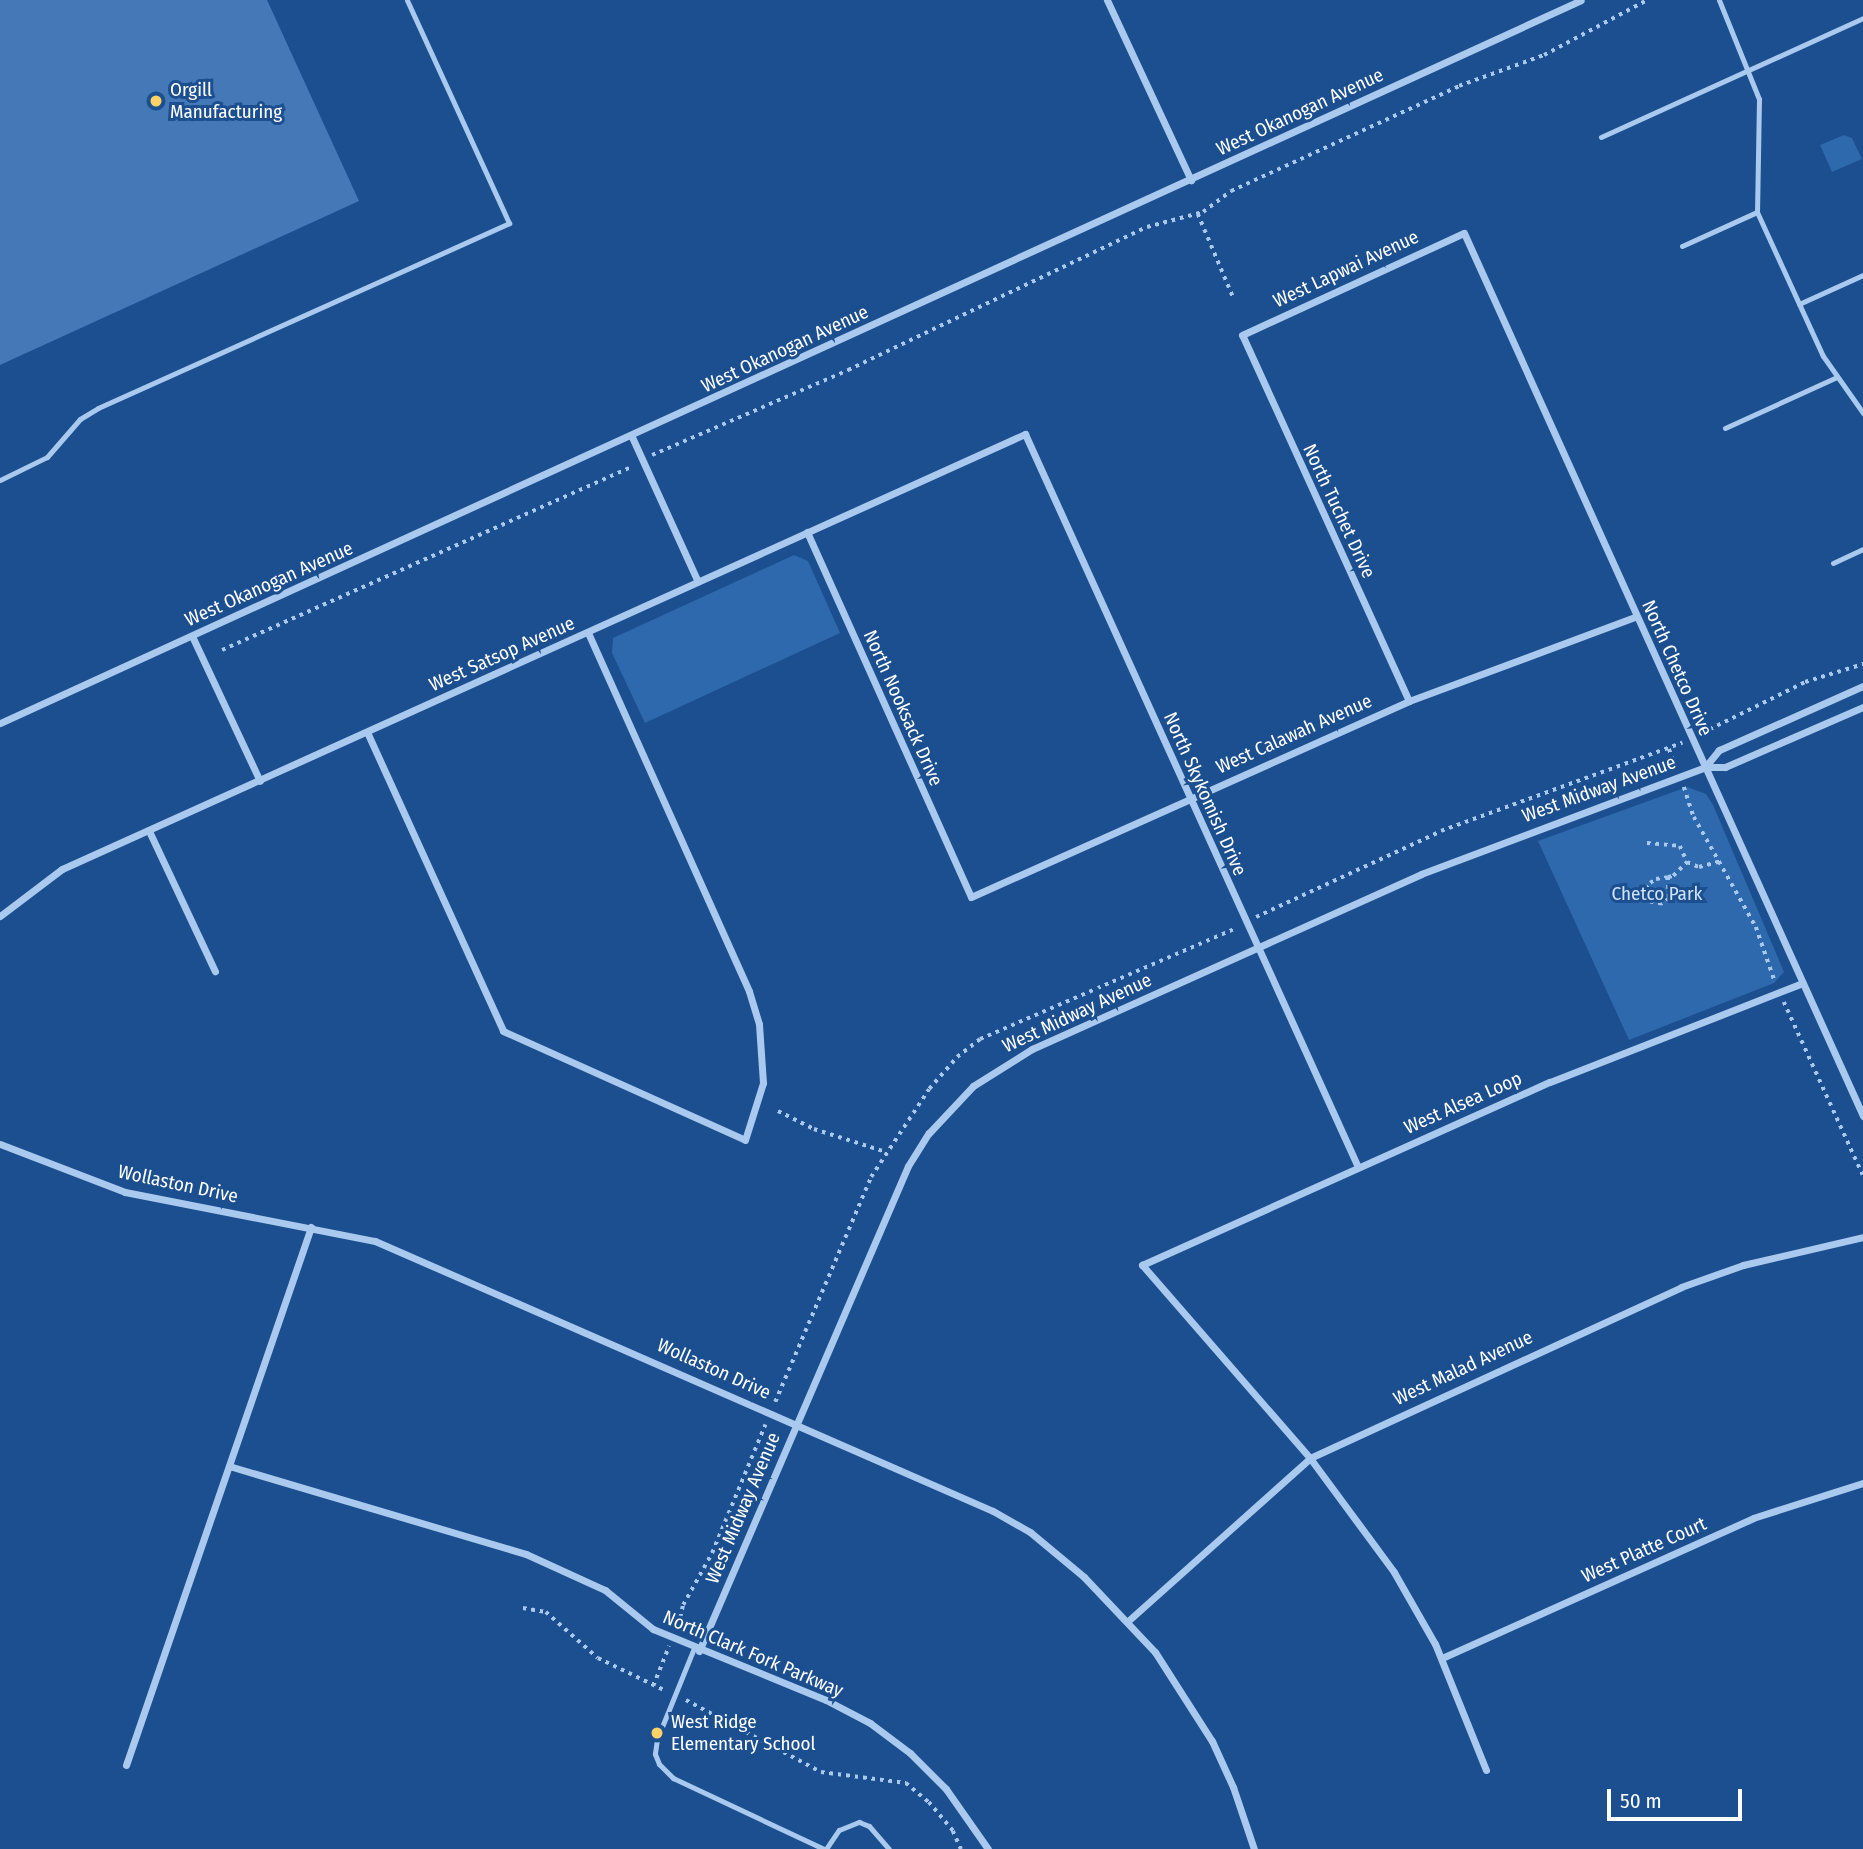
<!DOCTYPE html>
<html>
<head>
<meta charset="utf-8">
<style>
  body { margin:0 }
  #map { position:relative; width:1863px; height:1849px; overflow:hidden; background:#1b4f8f; font-family:"Fira Sans Condensed",sans-serif }
  div>[style] { position:absolute }
  .green>* { inset:0; background:#2e69ad }
  .building>* { inset:0; background:#4478b7 }
  .path>* { height:3.5px; margin-top:-1.75px; transform-origin:0; background:repeating-linear-gradient(90deg,#a9c9ee 0 3.5px,transparent 0 8.5px) }
  .service>* { height:5px; margin:-2.5px; padding:0 2.5px; transform-origin:2.5px; border-radius:2.5px; background:#a9c9ee }
  .minor>* { height:7px; margin:-3.5px; padding:0 3.5px; transform-origin:3.5px; border-radius:3.5px; background:#a9c9ee }
  .dots>* { width:19px; height:19px; translate:-50% -50%; box-sizing:border-box; border:4px solid #1b4f8f; border-radius:50% }
  span { translate:-50% -50%; white-space:nowrap; text-align:center; line-height:1.15; -webkit-text-stroke:6px #1b4f8f; paint-order:stroke }
  .poi-label { font-size:19px; color:#fff }
  .left { translate:0 -50%; text-align:left }
  .street-label { font-size:19px; color:#fff }
  .park-label { font-size:19px; color:#cfe3fa }
  .scale { position:absolute; left:1607px; top:1789px; width:135px; height:32px; box-sizing:border-box; border:4px solid #fff; border-top:0; padding-left:9px; font-size:21px; line-height:24px; white-space:nowrap; color:#fff; -webkit-text-stroke:5px #1b4f8f; paint-order:stroke }
</style>
</head>
<body>
<div id="map">
  <div class="green">
    <i style="clip-path:polygon(1844px 135px,1852px 138px,1862px 159px,1832px 172px,1820px 145px)"></i>
    <i style="clip-path:polygon(794px 555px,808px 561px,840px 633px,645px 723px,612px 653px,613px 638px)"></i>
    <i style="clip-path:polygon(1687px 787px,1706px 794px,1713px 805px,1784px 972px,1774px 983px,1629px 1040px,1538px 841px)"></i>
  </div>
  <div class="building">
    <i style="clip-path:polygon(0 0,267px 0,359px 201px,0 365px)"></i>
  </div>
  <div class="path">
    <i style="left:1198px;top:214px;width:90px;rotate:67.1deg"></i>
    <i style="left:652px;top:455px;width:214px;rotate:-23.4deg"></i>
    <i style="left:848px;top:370px;width:331px;rotate:-25.6deg"></i>
    <i style="left:1147px;top:227px;width:58px;rotate:-15deg"></i>
    <i style="left:1203px;top:212px;width:35px;rotate:-37deg"></i>
    <i style="left:1231px;top:191px;width:251px;rotate:-24.7deg"></i>
    <i style="left:1459px;top:86px;width:90px;rotate:-20deg"></i>
    <i style="left:1544px;top:55px;width:117px;rotate:-28.1deg"></i>
    <i style="left:222px;top:650px;width:450px;rotate:-24.1deg"></i>
    <i style="left:1702px;top:733px;width:115px;rotate:-26.3deg"></i>
    <i style="left:1805px;top:682px;width:61px;rotate:-17.2deg"></i>
    <i style="left:1669px;top:749px;width:19px;rotate:69deg"></i>
    <i style="left:1684px;top:787px;width:32px;rotate:72deg"></i>
    <i style="left:1694px;top:817px;width:126px;rotate:60.6deg"></i>
    <i style="left:1756px;top:927px;width:58px;rotate:70.9deg"></i>
    <i style="left:1647px;top:843px;width:33px;rotate:5deg"></i>
    <i style="left:1680px;top:846px;width:17px;rotate:66deg"></i>
    <i style="left:1687px;top:862px;width:13px;rotate:23deg"></i>
    <i style="left:1699px;top:867px;width:23px;rotate:-15deg"></i>
    <i style="left:1668px;top:877px;width:22px;rotate:87deg"></i>
    <i style="left:1669px;top:899px;width:9px;rotate:144deg"></i>
    <i style="left:1662px;top:904px;width:12px;rotate:-171deg"></i>
    <i style="left:1650px;top:902px;width:15px;rotate:-110deg"></i>
    <i style="left:1645px;top:888px;width:7px;rotate:-45deg"></i>
    <i style="left:1650px;top:883px;width:7px;rotate:-34deg"></i>
    <i style="left:1656px;top:879px;width:12px;rotate:-9deg"></i>
    <i style="left:1668px;top:877px;width:5px;rotate:-11deg"></i>
    <i style="left:1673px;top:876px;width:20px;rotate:-45deg"></i>
    <i style="left:1256px;top:917px;width:204px;rotate:-24.9deg"></i>
    <i style="left:1441px;top:831px;width:257px;rotate:-20.1deg"></i>
    <i style="left:1784px;top:1002px;width:190px;rotate:65.5deg"></i>
    <i style="left:778px;top:1111px;width:40px;rotate:26.6deg"></i>
    <i style="left:814px;top:1129px;width:76px;rotate:17.7deg"></i>
    <i style="left:775px;top:1402px;width:245px;rotate:-66.9deg"></i>
    <i style="left:871px;top:1177px;width:105px;rotate:-56.6deg"></i>
    <i style="left:929px;top:1089px;width:43px;rotate:-48.8deg"></i>
    <i style="left:957px;top:1057px;width:29px;rotate:-38deg"></i>
    <i style="left:980px;top:1039px;width:280px;rotate:-23.4deg"></i>
    <i style="left:523px;top:1608px;width:23px;rotate:10deg"></i>
    <i style="left:546px;top:1612px;width:69px;rotate:41.5deg"></i>
    <i style="left:598px;top:1658px;width:76px;rotate:25.9deg"></i>
    <i style="left:678px;top:1626px;width:22px;rotate:-77deg"></i>
    <i style="left:683px;top:1605px;width:60px;rotate:-60.9deg"></i>
    <i style="left:712px;top:1553px;width:139px;rotate:-67.5deg"></i>
    <i style="left:653px;top:1686px;width:43px;rotate:-68.2deg"></i>
    <i style="left:686px;top:1700px;width:153px;rotate:28.1deg"></i>
    <i style="left:821px;top:1772px;width:86px;rotate:7.4deg"></i>
    <i style="left:906px;top:1783px;width:30px;rotate:40deg"></i>
    <i style="left:929px;top:1802px;width:38px;rotate:50deg"></i>
    <i style="left:953px;top:1831px;width:20px;rotate:66deg"></i>
  </div>
  <div class="service">
    <i style="left:1719px;top:0;width:107px;rotate:68deg"></i>
    <i style="left:1759px;top:99px;width:113px;rotate:91deg"></i>
    <i style="left:1757px;top:212px;width:158px;rotate:65.4deg"></i>
    <i style="left:1823px;top:356px;width:70px;rotate:54.9deg"></i>
    <i style="left:1601px;top:137px;width:288px;rotate:-24.4deg"></i>
    <i style="left:1682px;top:246px;width:82px;rotate:-24.4deg"></i>
    <i style="left:1799px;top:304px;width:70px;rotate:-24.4deg"></i>
    <i style="left:1725px;top:428px;width:123px;rotate:-24.5deg"></i>
    <i style="left:0;top:480px;width:52px;rotate:-26.1deg"></i>
    <i style="left:47px;top:457px;width:50px;rotate:-49deg"></i>
    <i style="left:80px;top:419px;width:21px;rotate:-31deg"></i>
    <i style="left:98px;top:408px;width:451px;rotate:-24.2deg"></i>
    <i style="left:509px;top:223px;width:245px;rotate:-114.6deg"></i>
    <i style="left:1833px;top:563px;width:33px;rotate:-25deg"></i>
    <i style="left:694px;top:1648px;width:98px;rotate:112.1deg"></i>
    <i style="left:657px;top:1739px;width:15px;rotate:98deg"></i>
    <i style="left:655px;top:1754px;width:11px;rotate:68deg"></i>
    <i style="left:659px;top:1764px;width:20px;rotate:45deg"></i>
    <i style="left:673px;top:1778px;width:167px;rotate:25.2deg"></i>
    <i style="left:826px;top:1849px;width:23px;rotate:-56deg"></i>
    <i style="left:839px;top:1830px;width:22px;rotate:-22deg"></i>
    <i style="left:859px;top:1822px;width:11px;rotate:22deg"></i>
    <i style="left:869px;top:1826px;width:30px;rotate:49deg"></i>
  </div>
  <div class="minor">
    <i style="left:1107px;top:0;width:199px;rotate:65deg"></i>
    <i style="left:632px;top:437px;width:159px;rotate:65.5deg"></i>
    <i style="left:807px;top:532px;width:400px;rotate:65.8deg"></i>
    <i style="left:971px;top:897px;width:480px;rotate:-24.1deg"></i>
    <i style="left:1409px;top:701px;width:243px;rotate:-20.4deg"></i>
    <i style="left:192px;top:636px;width:160px;rotate:64.9deg"></i>
    <i style="left:1863px;top:686px;width:158px;rotate:156deg"></i>
    <i style="left:1719px;top:750px;width:22px;rotate:129deg"></i>
    <i style="left:1705px;top:767px;width:20px"></i>
    <i style="left:1725px;top:767px;width:150px;rotate:-23.5deg"></i>
    <i style="left:1409px;top:701px;width:402px;rotate:-114.5deg"></i>
    <i style="left:1242px;top:335px;width:244px;rotate:-24.7deg"></i>
    <i style="left:1464px;top:233px;width:969px;rotate:65.68deg"></i>
    <i style="left:0;top:723px;width:1738px;rotate:-24.57deg"></i>
    <i style="left:367px;top:732px;width:328px;rotate:65.5deg"></i>
    <i style="left:503px;top:1031px;width:265px;rotate:24.2deg"></i>
    <i style="left:745px;top:1140px;width:60px;rotate:-72.5deg"></i>
    <i style="left:763px;top:1083px;width:59px;rotate:-93.9deg"></i>
    <i style="left:759px;top:1024px;width:34px;rotate:-107deg"></i>
    <i style="left:749px;top:991px;width:393px;rotate:-114.2deg"></i>
    <i style="left:149px;top:831px;width:155px;rotate:64.8deg"></i>
    <i style="left:0;top:916px;width:78px;rotate:-37.2deg"></i>
    <i style="left:62px;top:869px;width:1057px;rotate:-24.31deg"></i>
    <i style="left:1025px;top:434px;width:805px;rotate:65.57deg"></i>
    <i style="left:0;top:1144px;width:134px;rotate:21deg"></i>
    <i style="left:125px;top:1192px;width:255px;rotate:11.1deg"></i>
    <i style="left:375px;top:1241px;width:674px;rotate:23.6deg"></i>
    <i style="left:993px;top:1511px;width:43px;rotate:29.6deg"></i>
    <i style="left:1030px;top:1532px;width:70px;rotate:39.8deg"></i>
    <i style="left:1084px;top:1577px;width:103px;rotate:46.6deg"></i>
    <i style="left:1155px;top:1652px;width:106px;rotate:57.4deg"></i>
    <i style="left:1212px;top:1741px;width:51px;rotate:65.5deg"></i>
    <i style="left:1233px;top:1787px;width:65px;rotate:71.3deg"></i>
    <i style="left:229px;top:1466px;width:310px;rotate:16.5deg"></i>
    <i style="left:526px;top:1554px;width:87px;rotate:24.5deg"></i>
    <i style="left:605px;top:1590px;width:62px;rotate:39.1deg"></i>
    <i style="left:653px;top:1629px;width:187px;rotate:22.3deg"></i>
    <i style="left:826px;top:1700px;width:50px;rotate:27.6deg"></i>
    <i style="left:870px;top:1723px;width:50px;rotate:36.9deg"></i>
    <i style="left:910px;top:1753px;width:51px;rotate:45deg"></i>
    <i style="left:946px;top:1789px;width:73px;rotate:55deg"></i>
    <i style="left:1128px;top:1621px;width:244px;rotate:-41.8deg"></i>
    <i style="left:1310px;top:1458px;width:409px;rotate:-24.7deg"></i>
    <i style="left:1681px;top:1287px;width:66px;rotate:-19.5deg"></i>
    <i style="left:1743px;top:1265px;width:123px;rotate:-13.1deg"></i>
    <i style="left:699px;top:1651px;width:528px;rotate:-66.69deg"></i>
    <i style="left:908px;top:1166px;width:39px;rotate:-58deg"></i>
    <i style="left:929px;top:1133px;width:64px;rotate:-46.9deg"></i>
    <i style="left:973px;top:1086px;width:70px;rotate:-32.1deg"></i>
    <i style="left:1032px;top:1049px;width:427px;rotate:-24.2deg"></i>
    <i style="left:1421px;top:874px;width:303px;rotate:-20.6deg"></i>
    <i style="left:1442px;top:1658px;width:341px;rotate:-24.2deg"></i>
    <i style="left:1753px;top:1518px;width:115px;rotate:-17.7deg"></i>
    <i style="left:126px;top:1765px;width:569px;rotate:-71.02deg"></i>
    <i style="left:1486px;top:1770px;width:136px;rotate:-112deg"></i>
    <i style="left:1435px;top:1644px;width:83px;rotate:-119.7deg"></i>
    <i style="left:1394px;top:1572px;width:142px;rotate:-126.4deg"></i>
    <i style="left:1310px;top:1458px;width:256px;rotate:-131deg"></i>
    <i style="left:1142px;top:1265px;width:447px;rotate:-24.2deg"></i>
    <i style="left:1550px;top:1082px;width:271px;rotate:-21.4deg"></i>
  </div>
  <div class="dots">
    <i style="left:156px;top:101px;background:#ffd166"></i>
    <i style="left:657px;top:1733px;background:#ffd166"></i>
  </div>
  <div class="poi-label">
    <span class="left" style="left:170px;top:101px">Orgill<br>Manufacturing</span>
    <span class="left" style="left:671px;top:1733px">West Ridge<br>Elementary School</span>
  </div>
  <div class="street-label">
    <span style="left:1300px;top:112px;rotate:-25deg">West Okanogan Avenue</span>
    <span style="left:1346px;top:269px;rotate:-25deg">West Lapwai Avenue</span>
    <span style="left:785px;top:349px;rotate:-25deg">West Okanogan Avenue</span>
    <span style="left:1339px;top:511px;rotate:65deg">North Tuchet Drive</span>
    <span style="left:269px;top:584px;rotate:-24deg">West Okanogan Avenue</span>
    <span style="left:502px;top:654px;rotate:-24deg">West Satsop Avenue</span>
    <span style="left:1677px;top:668px;rotate:66deg">North Chetco Drive</span>
    <span style="left:903px;top:708px;rotate:66deg">North Nooksack Drive</span>
    <span style="left:1294px;top:734px;rotate:-24deg">West Calawah Avenue</span>
    <span style="left:1599px;top:789px;rotate:-20deg">West Midway Avenue</span>
    <span style="left:1205px;top:794px;rotate:66deg">North Skykomish Drive</span>
    <span style="left:1077px;top:1013px;rotate:-25deg">West Midway Avenue</span>
    <span style="left:1463px;top:1103px;rotate:-24deg">West Alsea Loop</span>
    <span style="left:178px;top:1184px;rotate:12deg">Wollaston Drive</span>
    <span style="left:1463px;top:1368px;rotate:-25deg">West Malad Avenue</span>
    <span style="left:714px;top:1369px;rotate:24deg">Wollaston Drive</span>
    <span style="left:743px;top:1508px;rotate:-67deg">West Midway Avenue</span>
    <span style="left:1644px;top:1550px;rotate:-24deg">West Platte Court</span>
    <span style="left:753px;top:1654px;rotate:23deg">North Clark Fork Parkway</span>
  </div>
  <div class="park-label">
    <span style="left:1657px;top:894px">Chetco Park</span>
  </div>
  <div class="scale">50 m</div>
</div>
</body>
</html>
